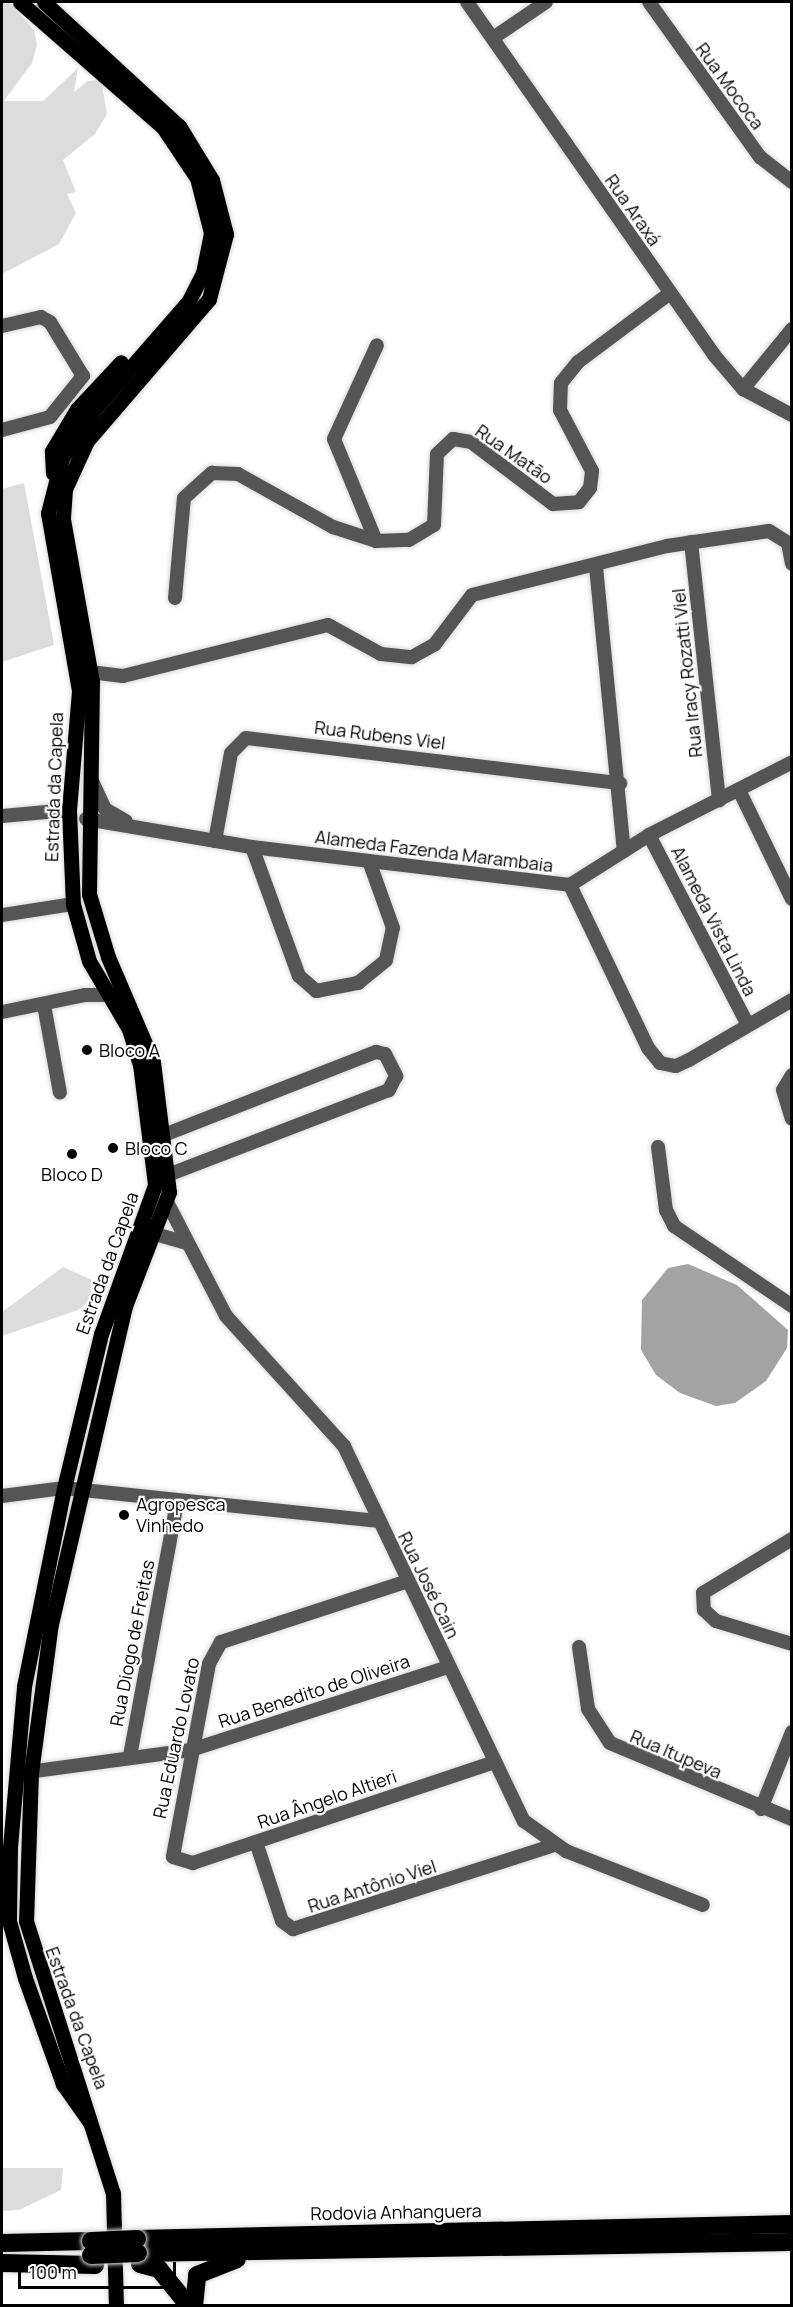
<!DOCTYPE html>
<html>
<head>
<meta charset="utf-8">
<style>
  body { margin:0 }
  #map { position:relative; width:793px; height:2307px; overflow:hidden; background:#fff; font-family:Manrope,sans-serif }
  div>[style] { position:absolute }
  .green>* { inset:0; background:#dcdcdc }
  .water>* { inset:0; background:#a3a3a3 }
  .roads { filter:drop-shadow(0 0 2px #dbdbdb) drop-shadow(0 0 2px #dbdbdb) }
  .minor>* { height:14px; margin:-7px; padding:0 7px; transform-origin:7px; border-radius:7px; background:#555 }
  .major>* { height:15px; margin:-7.5px; padding:0 7.5px; transform-origin:7.5px; border-radius:7.5px; background:#000 }
  .highway>* { height:18px; margin:-9px; padding:0 9px; transform-origin:9px; border-radius:9px; background:#000 }
  .bridges { filter:drop-shadow(0 0 2px #dbdbdb) drop-shadow(0 0 2px #dbdbdb) }
  .highway-bridge>* { height:18px; margin:-9px; padding:0 9px; transform-origin:9px; border-radius:9px; background:#000 }
  .dots>* { width:16px; height:16px; translate:-50% -50%; box-sizing:border-box; border:3px solid #fff; border-radius:50% }
  span { translate:-50% -50%; white-space:nowrap; text-align:center; line-height:1.15; -webkit-text-stroke:4.5px #fff; paint-order:stroke }
  .street-label { font-size:18px; color:#000 }
  .poi-label { font-size:18px; color:#000 }
  .left { translate:0 -50%; text-align:left }
  .frame { position:absolute; inset:0; border:3px solid #000; pointer-events:none }
  .scale { position:absolute; left:18px; top:2262px; width:158px; height:27px; box-sizing:border-box; border:3px solid #000; border-top:0; padding-left:8px; font-size:18px; line-height:21px; white-space:nowrap; color:#000; -webkit-text-stroke:4px #fff; paint-order:stroke }
</style>
</head>
<body>
<div id="map">
  <div class="green">
    <i style="clip-path:polygon(2px 2px,9px 2px,34px 30px,37px 45px,32px 63px,4px 101px,43px 101px,78px 68px,74px 92px,88px 81px,101px 80px,107px 114px,95px 134px,63px 160px,76px 192px,67px 194px,76px 213px,59px 244px,2px 274px)"></i>
    <i style="clip-path:polygon(24px 483px,54px 645px,2px 662px,2px 489px)"></i>
    <i style="clip-path:polygon(63px 1267px,92px 1280px,90px 1300px,78px 1310px,2px 1336px,2px 1312px)"></i>
    <i style="clip-path:polygon(2px 2168px,63px 2168px,61px 2190px,19px 2210px,2px 2211px)"></i>
  </div>
  <div class="water">
    <i style="clip-path:polygon(688px 1264px,737px 1285px,788px 1330px,787px 1348px,766px 1381px,735px 1403px,716px 1406px,680px 1393px,656px 1375px,641px 1350px,642px 1300px,668px 1268px)"></i>
  </div>
  <div class="roads">
    <div class="minor">
      <i style="left:467px;top:2px;width:431px;rotate:55deg"></i>
      <i style="left:714px;top:355px;width:45px;rotate:49.5deg"></i>
      <i style="left:743px;top:389px;width:55px;rotate:28deg"></i>
      <i style="left:649px;top:2px;width:191px;rotate:54.4deg"></i>
      <i style="left:760px;top:157px;width:41px;rotate:38deg"></i>
      <i style="left:493px;top:38px;width:64px;rotate:-34.2deg"></i>
      <i style="left:2px;top:326px;width:40px;rotate:-13deg"></i>
      <i style="left:41px;top:317px;width:10px;rotate:29deg"></i>
      <i style="left:50px;top:322px;width:63px;rotate:58.6deg"></i>
      <i style="left:743px;top:389px;width:77px;rotate:-50.8deg"></i>
      <i style="left:2px;top:430px;width:50px;rotate:-15.2deg"></i>
      <i style="left:50px;top:417px;width:53px;rotate:-51.2deg"></i>
      <i style="left:376px;top:541px;width:110px;rotate:-112.4deg"></i>
      <i style="left:334px;top:439px;width:103px;rotate:-65.4deg"></i>
      <i style="left:691px;top:542px;width:260px;rotate:83.8deg"></i>
      <i style="left:596px;top:567px;width:285px;rotate:84.4deg"></i>
      <i style="left:175px;top:598px;width:100px;rotate:-84.9deg"></i>
      <i style="left:184px;top:498px;width:38px;rotate:-42deg"></i>
      <i style="left:212px;top:473px;width:26px;rotate:2deg"></i>
      <i style="left:238px;top:474px;width:109px;rotate:29.2deg"></i>
      <i style="left:333px;top:527px;width:45px;rotate:18deg"></i>
      <i style="left:376px;top:541px;width:33px;rotate:-2deg"></i>
      <i style="left:409px;top:540px;width:29px;rotate:-31deg"></i>
      <i style="left:434px;top:525px;width:71px;rotate:-87.6deg"></i>
      <i style="left:437px;top:454px;width:22px;rotate:-43deg"></i>
      <i style="left:453px;top:439px;width:18px;rotate:9deg"></i>
      <i style="left:471px;top:442px;width:103px;rotate:37.1deg"></i>
      <i style="left:553px;top:504px;width:26px;rotate:-4deg"></i>
      <i style="left:579px;top:502px;width:18px;rotate:-52deg"></i>
      <i style="left:590px;top:488px;width:17px;rotate:-83deg"></i>
      <i style="left:592px;top:471px;width:69px;rotate:-117.7deg"></i>
      <i style="left:560px;top:410px;width:27px;rotate:-88deg"></i>
      <i style="left:561px;top:383px;width:27px;rotate:-51deg"></i>
      <i style="left:578px;top:362px;width:114px;rotate:-36.8deg"></i>
      <i style="left:90px;top:672px;width:33px;rotate:7deg"></i>
      <i style="left:123px;top:676px;width:211px;rotate:-14deg"></i>
      <i style="left:328px;top:625px;width:60px;rotate:28.7deg"></i>
      <i style="left:381px;top:654px;width:31px;rotate:6deg"></i>
      <i style="left:412px;top:657px;width:26px;rotate:-29deg"></i>
      <i style="left:435px;top:644px;width:61px;rotate:-52.9deg"></i>
      <i style="left:472px;top:595px;width:201px;rotate:-14.1deg"></i>
      <i style="left:667px;top:546px;width:103px;rotate:-8.4deg"></i>
      <i style="left:769px;top:531px;width:22px;rotate:32deg"></i>
      <i style="left:788px;top:543px;width:21px;rotate:79deg"></i>
      <i style="left:91px;top:779px;width:33px;rotate:65deg"></i>
      <i style="left:105px;top:809px;width:24px;rotate:30deg"></i>
      <i style="left:739px;top:790px;width:121px;rotate:64.1deg"></i>
      <i style="left:2px;top:816px;width:67px;rotate:-5.1deg"></i>
      <i style="left:86px;top:819px;width:168px;rotate:9.6deg"></i>
      <i style="left:252px;top:847px;width:320px;rotate:6.8deg"></i>
      <i style="left:570px;top:885px;width:93px;rotate:-32.3deg"></i>
      <i style="left:649px;top:835px;width:161px;rotate:-27deg"></i>
      <i style="left:649px;top:835px;width:212px;rotate:62.5deg"></i>
      <i style="left:215px;top:841px;width:89px;rotate:-79.7deg"></i>
      <i style="left:231px;top:753px;width:21px;rotate:-45deg"></i>
      <i style="left:246px;top:738px;width:377px;rotate:6.9deg"></i>
      <i style="left:252px;top:847px;width:137px;rotate:70deg"></i>
      <i style="left:299px;top:976px;width:23px;rotate:41deg"></i>
      <i style="left:316px;top:991px;width:43px;rotate:-10.8deg"></i>
      <i style="left:358px;top:983px;width:36px;rotate:-39deg"></i>
      <i style="left:386px;top:960px;width:33px;rotate:-78deg"></i>
      <i style="left:393px;top:928px;width:71px;rotate:-109.7deg"></i>
      <i style="left:570px;top:885px;width:181px;rotate:64.4deg"></i>
      <i style="left:648px;top:1048px;width:19px;rotate:51deg"></i>
      <i style="left:660px;top:1063px;width:16px;rotate:11deg"></i>
      <i style="left:676px;top:1066px;width:14px;rotate:-25deg"></i>
      <i style="left:689px;top:1060px;width:119px;rotate:-30.2deg"></i>
      <i style="left:2px;top:915px;width:72px;rotate:-8.8deg"></i>
      <i style="left:44px;top:1005px;width:89px;rotate:79.7deg"></i>
      <i style="left:2px;top:1012px;width:85px;rotate:-11.6deg"></i>
      <i style="left:85px;top:995px;width:32px"></i>
      <i style="left:792px;top:1075px;width:17px;rotate:121deg"></i>
      <i style="left:783px;top:1090px;width:30px;rotate:73deg"></i>
      <i style="left:164px;top:1135px;width:228px;rotate:-21.4deg"></i>
      <i style="left:376px;top:1052px;width:9px;rotate:13deg"></i>
      <i style="left:385px;top:1054px;width:25px;rotate:63deg"></i>
      <i style="left:396px;top:1076px;width:16px;rotate:117deg"></i>
      <i style="left:389px;top:1090px;width:237px;rotate:159deg"></i>
      <i style="left:658px;top:1147px;width:64px;rotate:82.8deg"></i>
      <i style="left:666px;top:1210px;width:18px;rotate:63deg"></i>
      <i style="left:674px;top:1226px;width:143px;rotate:34.1deg"></i>
      <i style="left:168px;top:1204px;width:126px;rotate:62.6deg"></i>
      <i style="left:226px;top:1316px;width:176px;rotate:47.8deg"></i>
      <i style="left:344px;top:1446px;width:416px;rotate:64.4deg"></i>
      <i style="left:524px;top:1821px;width:52px;rotate:35.5deg"></i>
      <i style="left:566px;top:1851px;width:147px;rotate:21.5deg"></i>
      <i style="left:147px;top:1226px;width:11px;rotate:45deg"></i>
      <i style="left:155px;top:1234px;width:33px;rotate:16deg"></i>
      <i style="left:2px;top:1496px;width:63px;rotate:-7.4deg"></i>
      <i style="left:64px;top:1488px;width:317px;rotate:6deg"></i>
      <i style="left:792px;top:1539px;width:104px;rotate:148.8deg"></i>
      <i style="left:703px;top:1593px;width:17px;rotate:87deg"></i>
      <i style="left:704px;top:1610px;width:16px;rotate:43deg"></i>
      <i style="left:716px;top:1621px;width:79px;rotate:16.8deg"></i>
      <i style="left:405px;top:1582px;width:194px;rotate:161.9deg"></i>
      <i style="left:221px;top:1642px;width:25px;rotate:119deg"></i>
      <i style="left:209px;top:1664px;width:196px;rotate:100.6deg"></i>
      <i style="left:173px;top:1857px;width:21px;rotate:17deg"></i>
      <i style="left:193px;top:1863px;width:317px;rotate:-18.5deg"></i>
      <i style="left:579px;top:1647px;width:63px;rotate:81.7deg"></i>
      <i style="left:588px;top:1709px;width:40px;rotate:57.1deg"></i>
      <i style="left:610px;top:1743px;width:197px;rotate:22.7deg"></i>
      <i style="left:130px;top:1756px;width:258px;rotate:-79.5deg"></i>
      <i style="left:21px;top:1773px;width:172px;rotate:-7.7deg"></i>
      <i style="left:191px;top:1750px;width:270px;rotate:-17.9deg"></i>
      <i style="left:761px;top:1809px;width:83px;rotate:-68.1deg"></i>
      <i style="left:256px;top:1842px;width:83px;rotate:71.8deg"></i>
      <i style="left:282px;top:1921px;width:14px;rotate:36deg"></i>
      <i style="left:293px;top:1929px;width:275px;rotate:-17.8deg"></i>
    </div>
    <div class="major">
      <i style="left:20px;top:2px;width:190px;rotate:41.2deg"></i>
      <i style="left:163px;top:127px;width:61px;rotate:56.3deg"></i>
      <i style="left:197px;top:178px;width:57px;rotate:75.7deg"></i>
      <i style="left:211px;top:233px;width:41px;rotate:101.3deg"></i>
      <i style="left:203px;top:273px;width:33px;rotate:117deg"></i>
      <i style="left:188px;top:302px;width:145px;rotate:131.1deg"></i>
      <i style="left:93px;top:411px;width:56px;rotate:123.4deg"></i>
      <i style="left:62px;top:458px;width:57px;rotate:104.3deg"></i>
      <i style="left:48px;top:513px;width:181px;rotate:80.1deg"></i>
      <i style="left:79px;top:691px;width:119px;rotate:94.8deg"></i>
      <i style="left:69px;top:810px;width:94px;rotate:87.6deg"></i>
      <i style="left:73px;top:904px;width:59px;rotate:74.3deg"></i>
      <i style="left:89px;top:961px;width:79px;rotate:59.5deg"></i>
      <i style="left:129px;top:1029px;width:37px;rotate:73deg"></i>
      <i style="left:140px;top:1064px;width:122px;rotate:82.9deg"></i>
      <i style="left:155px;top:1185px;width:158px;rotate:109.9deg"></i>
      <i style="left:101px;top:1334px;width:158px;rotate:103.5deg"></i>
      <i style="left:64px;top:1488px;width:203px;rotate:101.4deg"></i>
      <i style="left:24px;top:1687px;width:162px;rotate:95deg"></i>
      <i style="left:10px;top:1848px;width:73px;rotate:90.8deg"></i>
      <i style="left:9px;top:1921px;width:59px;rotate:74.3deg"></i>
      <i style="left:25px;top:1978px;width:113px;rotate:70.3deg"></i>
      <i style="left:63px;top:2084px;width:45px;rotate:54.9deg"></i>
      <i style="left:44px;top:2px;width:183px;rotate:42.6deg"></i>
      <i style="left:179px;top:126px;width:63px;rotate:58.6deg"></i>
      <i style="left:212px;top:180px;width:56px;rotate:75.5deg"></i>
      <i style="left:226px;top:234px;width:67px;rotate:104.7deg"></i>
      <i style="left:209px;top:299px;width:187px;rotate:130.7deg"></i>
      <i style="left:87px;top:441px;width:53px;rotate:114.6deg"></i>
      <i style="left:65px;top:489px;width:30px;rotate:94deg"></i>
      <i style="left:63px;top:519px;width:165px;rotate:79.9deg"></i>
      <i style="left:92px;top:681px;width:213px;rotate:90.8deg"></i>
      <i style="left:89px;top:894px;width:66px;rotate:73.2deg"></i>
      <i style="left:108px;top:957px;width:114px;rotate:66.8deg"></i>
      <i style="left:153px;top:1062px;width:131px;rotate:83deg"></i>
      <i style="left:169px;top:1192px;width:122px;rotate:111.1deg"></i>
      <i style="left:125px;top:1306px;width:326px;rotate:103.1deg"></i>
      <i style="left:51px;top:1623px;width:150px;rotate:97.6deg"></i>
      <i style="left:31px;top:1772px;width:149px;rotate:91.9deg"></i>
      <i style="left:26px;top:1921px;width:286px;rotate:72.3deg"></i>
      <i style="left:113px;top:2193px;width:113px;rotate:88.5deg"></i>
      <i style="left:53px;top:473px;width:22px;rotate:-93deg"></i>
      <i style="left:52px;top:451px;width:49px;rotate:-59.2deg"></i>
      <i style="left:77px;top:409px;width:64px;rotate:-46.9deg"></i>
    </div>
    <div class="highway">
      <i style="left:137px;top:2239px;width:655px;rotate:-1.31deg"></i>
      <i style="left:2px;top:2243px;width:89px;rotate:-1.3deg"></i>
      <i style="left:138px;top:2253px;width:654px;rotate:-0.96deg"></i>
      <i style="left:2px;top:2263px;width:93px;rotate:1.2deg"></i>
      <i style="left:140px;top:2264px;width:20px;rotate:15deg"></i>
      <i style="left:159px;top:2269px;width:48px;rotate:51deg"></i>
      <i style="left:194px;top:2306px;width:31px;rotate:-84deg"></i>
      <i style="left:197px;top:2275px;width:43px;rotate:-21.8deg"></i>
    </div>
  </div>
  <div class="bridges">
    <div class="highway-bridge">
      <i style="left:91px;top:2241px;width:46px;rotate:-2.5deg"></i>
      <i style="left:91px;top:2255px;width:47px;rotate:-2.4deg"></i>
    </div>
  </div>
  <div class="dots">
    <i style="left:87px;top:1050px;background:#000"></i>
    <i style="left:113px;top:1148px;background:#000"></i>
    <i style="left:72px;top:1154px;background:#000"></i>
    <i style="left:124px;top:1515px;background:#000"></i>
  </div>
  <div class="street-label">
    <span style="left:730px;top:86px;rotate:54deg">Rua Mococa</span>
    <span style="left:633px;top:210px;rotate:55deg">Rua Araxá</span>
    <span style="left:514px;top:454px;rotate:35deg">Rua Matão</span>
    <span style="left:687px;top:673px;rotate:-96deg">Rua Iracy Rozatti Viel</span>
    <span style="left:380px;top:735px;rotate:7deg">Rua Rubens Viel</span>
    <span style="left:54px;top:787px;rotate:-88deg">Estrada da Capela</span>
    <span style="left:434px;top:851px;rotate:7deg">Alameda Fazenda Marambaia</span>
    <span style="left:714px;top:921px;rotate:63deg">Alameda Vista Linda</span>
    <span style="left:107px;top:1263px;rotate:-70deg">Estrada da Capela</span>
    <span style="left:429px;top:1585px;rotate:64deg">Rua José Cain</span>
    <span style="left:132px;top:1643px;rotate:-79deg">Rua Diogo de Freitas</span>
    <span style="left:314px;top:1691px;rotate:-18deg">Rua Benedito de Oliveira</span>
    <span style="left:176px;top:1738px;rotate:-78deg">Rua Eduardo Lovato</span>
    <span style="left:676px;top:1754px;rotate:23deg">Rua Itupeva</span>
    <span style="left:327px;top:1799px;rotate:-19deg">Rua Ângelo Altieri</span>
    <span style="left:372px;top:1886px;rotate:-18deg">Rua Antônio Viel</span>
    <span style="left:77px;top:2018px;rotate:70deg">Estrada da Capela</span>
    <span style="left:396px;top:2212px;rotate:-1deg">Rodovia Anhanguera</span>
  </div>
  <div class="poi-label">
    <span class="left" style="left:99px;top:1050px">Bloco A</span>
    <span class="left" style="left:125px;top:1148px">Bloco C</span>
    <span style="left:72px;top:1174px">Bloco D</span>
    <span class="left" style="left:136px;top:1515px">Agropesca<br>Vinhedo</span>
  </div>
  <div class="frame"></div>
  <div class="scale">100 m</div>
</div>
</body>
</html>
